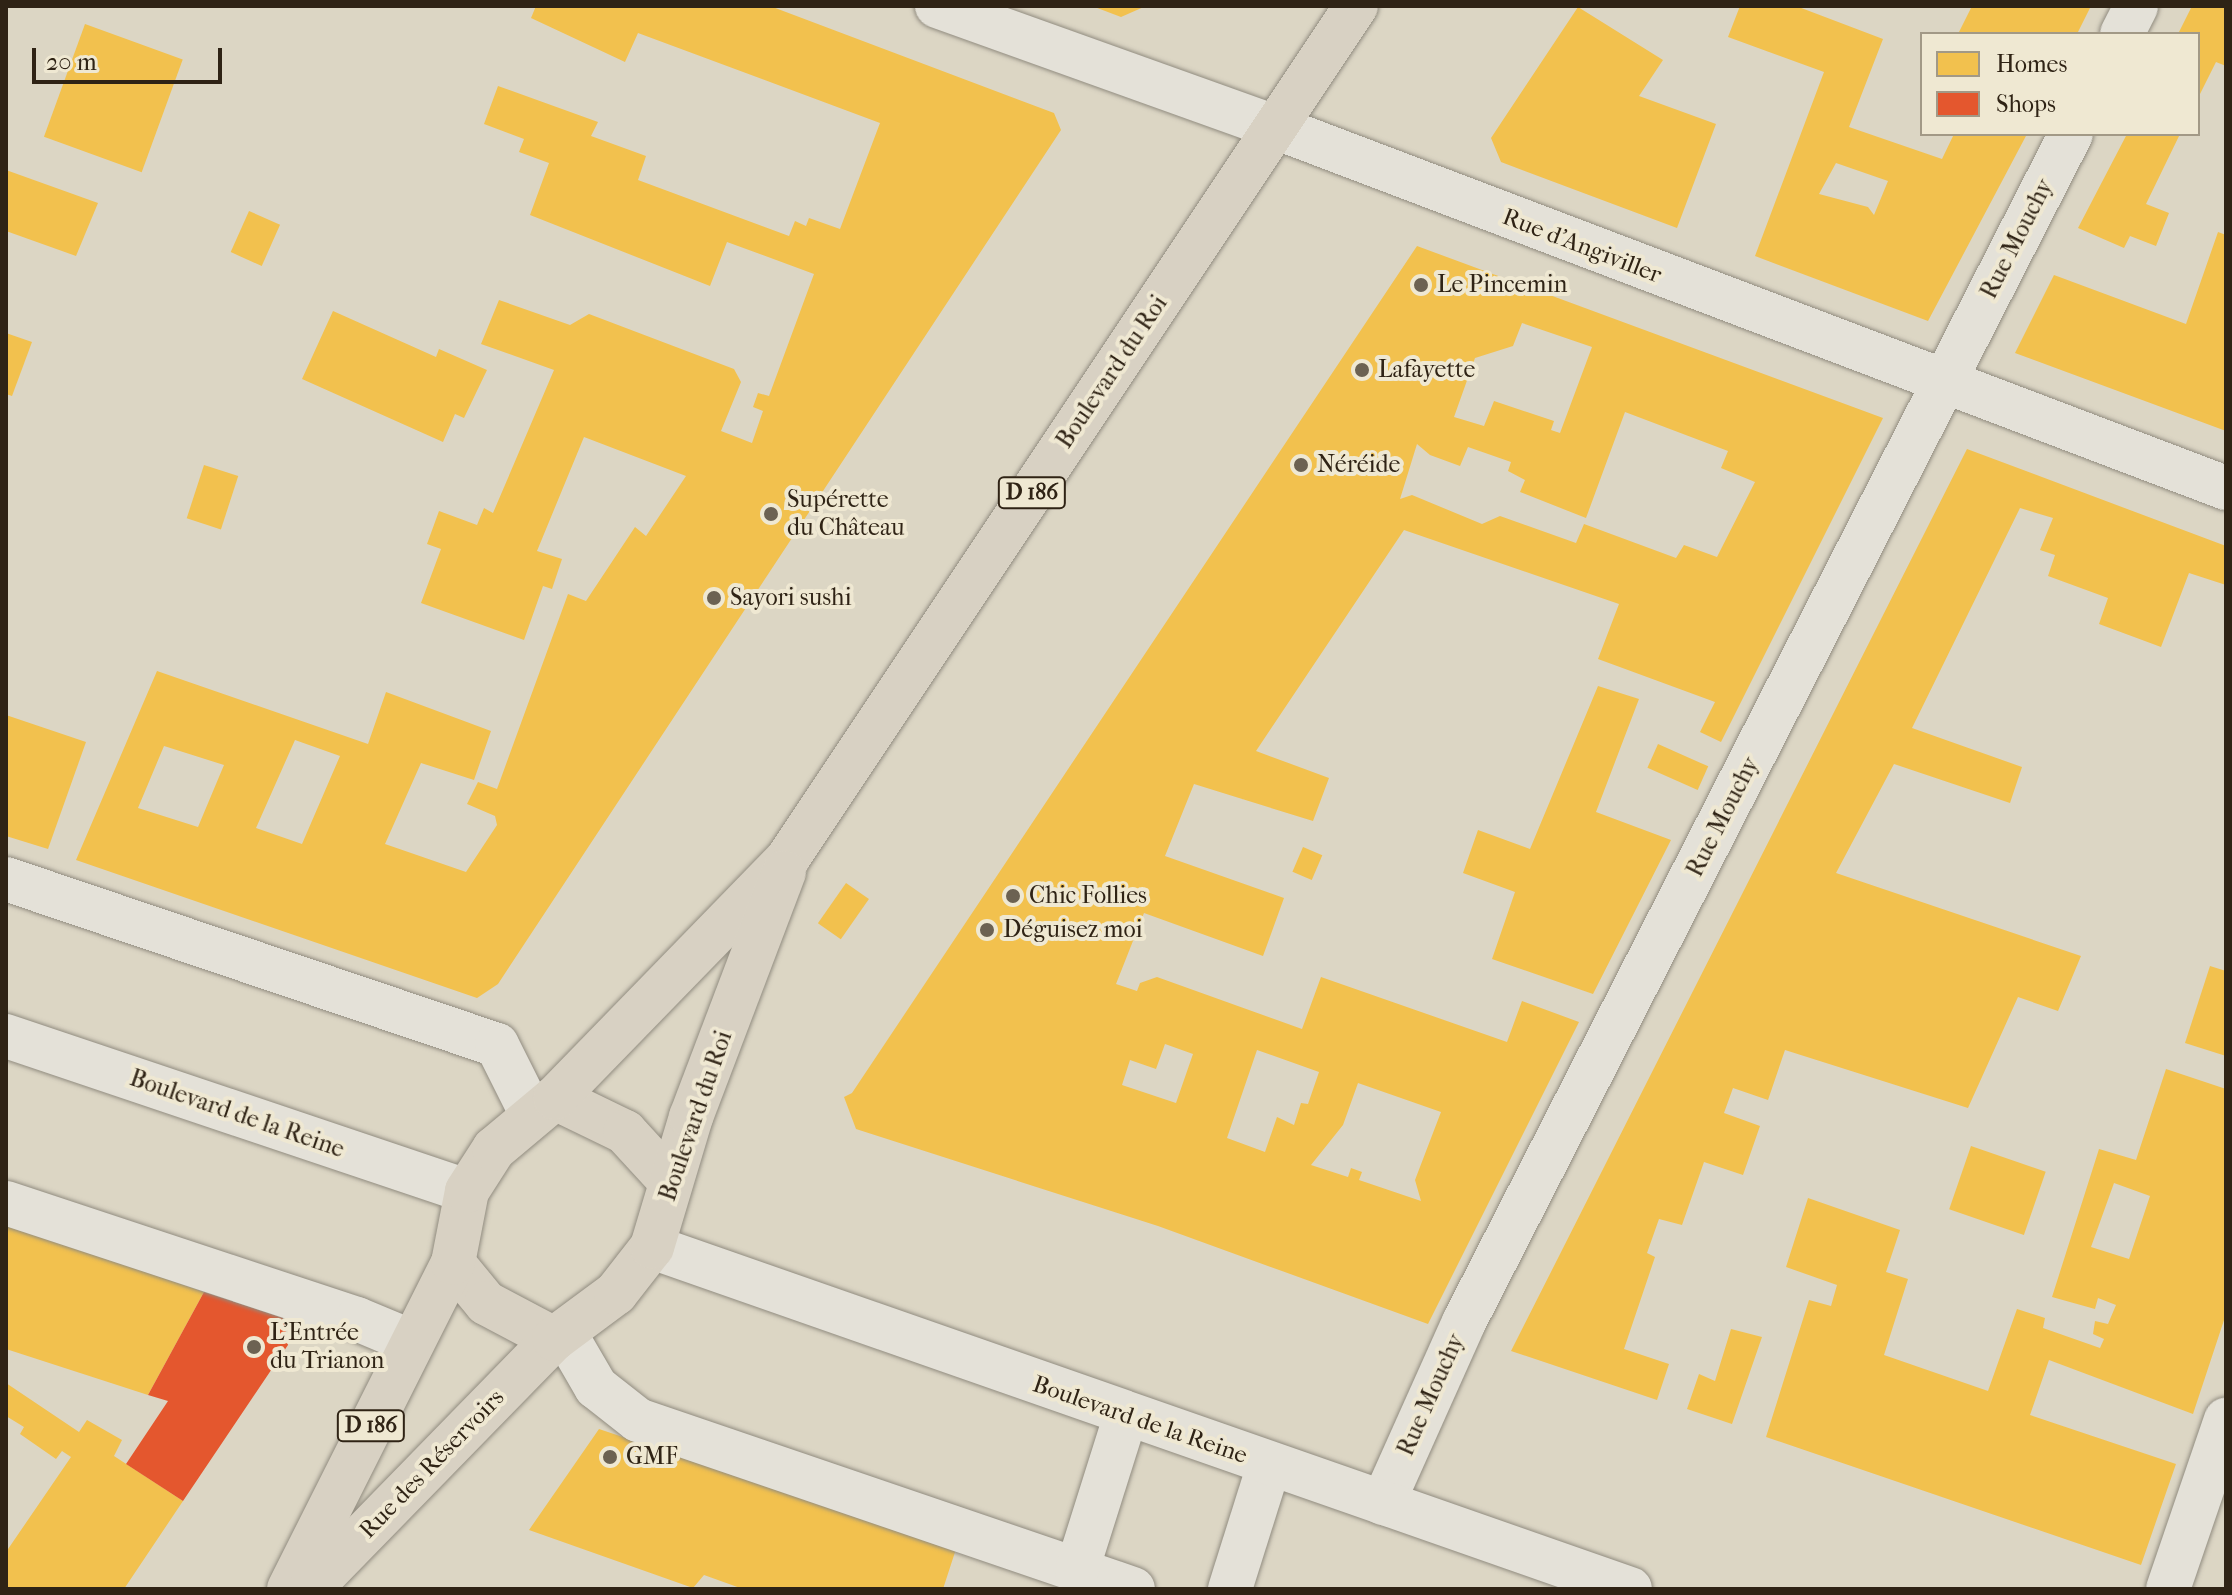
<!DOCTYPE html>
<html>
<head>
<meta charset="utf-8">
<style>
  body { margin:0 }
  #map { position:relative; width:2232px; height:1595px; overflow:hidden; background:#dcd6c4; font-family:"IM FELL French Canon",serif }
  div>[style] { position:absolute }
  .homes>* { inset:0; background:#f2c14e; transform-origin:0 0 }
  .shops>* { inset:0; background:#e4572e }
  .roads { filter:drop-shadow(0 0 2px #918c80) drop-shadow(0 0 2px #918c80) }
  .minor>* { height:44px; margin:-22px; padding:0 22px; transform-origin:22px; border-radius:22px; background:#e4e1d8 }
  .tertiary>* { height:44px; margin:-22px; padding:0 22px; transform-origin:22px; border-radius:22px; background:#e4e1d8 }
  .secondary>* { height:44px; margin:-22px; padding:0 22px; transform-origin:22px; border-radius:22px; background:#e4e1d8 }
  .primary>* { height:44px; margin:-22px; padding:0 22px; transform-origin:22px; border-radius:22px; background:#d8d1c3 }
  .dots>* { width:22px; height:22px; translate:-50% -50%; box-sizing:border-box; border:4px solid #efe8d2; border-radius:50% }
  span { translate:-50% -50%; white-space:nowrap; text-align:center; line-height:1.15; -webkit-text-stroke:8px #efe8d2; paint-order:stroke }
  .shield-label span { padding:2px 6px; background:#efe8d2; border:2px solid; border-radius:6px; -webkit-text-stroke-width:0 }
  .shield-label { font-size:22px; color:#2f2315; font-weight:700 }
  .street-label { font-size:24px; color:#2f2315 }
  .poi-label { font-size:24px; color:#2f2315 }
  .left { translate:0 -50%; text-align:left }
  .frame { position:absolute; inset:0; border:8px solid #2f2315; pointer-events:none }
  .legend { position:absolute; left:1920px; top:32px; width:280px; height:104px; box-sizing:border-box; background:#efe8d2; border:2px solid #a29986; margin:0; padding:10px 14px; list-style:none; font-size:24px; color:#2f2315 }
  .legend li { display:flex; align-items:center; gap:16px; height:40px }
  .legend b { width:40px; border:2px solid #a29986 }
  .scale { position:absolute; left:32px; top:48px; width:190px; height:36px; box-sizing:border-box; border:4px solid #2f2315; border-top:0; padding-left:10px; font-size:24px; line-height:28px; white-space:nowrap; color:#2f2315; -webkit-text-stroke:6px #efe8d2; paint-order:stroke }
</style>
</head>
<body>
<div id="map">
  <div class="homes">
    <i style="clip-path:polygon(evenodd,536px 6px,770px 6px,1054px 113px,1061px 130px,498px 984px,477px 998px,76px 860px,157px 671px,368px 744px,386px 692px,491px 731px,474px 780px,421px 763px,385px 844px,466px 872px,497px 825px,495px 816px,467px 804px,478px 782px,497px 789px,568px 594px,586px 601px,635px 527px,646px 536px,686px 476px,584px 437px,537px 551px,562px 559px,552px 589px,543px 586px,524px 640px,421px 603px,441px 549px,427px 544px,439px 511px,477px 525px,484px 508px,493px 513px,554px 370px,481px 344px,499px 300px,570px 325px,589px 314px,734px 369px,741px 382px,721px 431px,752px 443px,763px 411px,753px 407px,758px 393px,769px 396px,814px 274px,727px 242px,710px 286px,530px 215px,549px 163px,519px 152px,524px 139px,484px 124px,498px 86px,598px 122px,591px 136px,646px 156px,638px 180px,789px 236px,795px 221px,806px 226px,809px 218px,840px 229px,880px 123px,638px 33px,625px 62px,531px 18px,536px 6px,295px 740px,340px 756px,302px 844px,256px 828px,295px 740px,536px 6px,164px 746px,224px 765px,198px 827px,138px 808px,164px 746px)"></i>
    <i style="clip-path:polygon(1092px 6px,1146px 6px,1121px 17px)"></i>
    <i style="clip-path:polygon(evenodd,1740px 6px,1796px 6px,1883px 39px,1849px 127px,1942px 159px,1954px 134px,2027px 134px,1928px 321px,1755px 256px,1824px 72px,1728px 37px,1740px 6px,1836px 163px,1888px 181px,1874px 215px,1868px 207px,1819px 194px,1836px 163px)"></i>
    <i style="clip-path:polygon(1972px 6px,2091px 6px,2077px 34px,1958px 34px)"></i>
    <i style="clip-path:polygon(2192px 6px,2226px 6px,2226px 66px,2216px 62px,2198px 98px,2198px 34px,2178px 34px)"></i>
    <i style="clip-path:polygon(1578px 7px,1663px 60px,1639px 96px,1716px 124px,1677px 228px,1501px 162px,1491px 138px)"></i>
    <i style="left:85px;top:24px;width:104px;height:120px;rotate:20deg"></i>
    <i style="clip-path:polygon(2127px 134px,2180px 134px,2146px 204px,2169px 213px,2156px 246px,2130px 236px,2124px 248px,2078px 228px)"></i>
    <i style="clip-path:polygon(6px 170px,98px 203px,76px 256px,6px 231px)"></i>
    <i style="left:249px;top:211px;width:34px;height:45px;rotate:24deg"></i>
    <i style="clip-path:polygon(2218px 232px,2226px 235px,2226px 431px,2015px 353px,2054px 275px,2186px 324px)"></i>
    <i style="clip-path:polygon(evenodd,1417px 246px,1883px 418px,1721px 742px,1700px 732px,1715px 702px,1598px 659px,1619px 604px,1404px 530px,1256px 751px,1329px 778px,1313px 821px,1194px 784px,1165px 856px,1284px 898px,1263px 956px,1144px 913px,1116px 984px,1137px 991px,1140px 983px,1157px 977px,1302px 1029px,1321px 977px,1507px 1042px,1522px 1001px,1579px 1022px,1428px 1324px,1158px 1226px,856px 1129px,844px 1097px,852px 1093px,1417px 246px,1522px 323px,1592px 347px,1560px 433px,1551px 430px,1554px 421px,1494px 401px,1484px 426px,1454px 417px,1475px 358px,1513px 346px,1522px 323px,1417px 246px,1625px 412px,1728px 451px,1721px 468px,1755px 482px,1717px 557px,1684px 545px,1676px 558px,1584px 524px,1576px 543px,1500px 516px,1482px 524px,1412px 495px,1400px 499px,1417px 444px,1430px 455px,1460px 466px,1468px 447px,1511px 462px,1508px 471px,1525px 480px,1520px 492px,1586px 518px,1625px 412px,1417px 246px,1165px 1044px,1193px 1054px,1176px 1103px,1122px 1085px,1130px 1060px,1156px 1069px,1165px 1044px,1417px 246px,1257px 1050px,1319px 1072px,1308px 1104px,1301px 1103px,1294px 1125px,1277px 1117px,1265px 1152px,1227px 1138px,1257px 1050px,1417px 246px,1358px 1083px,1441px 1112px,1415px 1180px,1421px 1201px,1359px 1180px,1362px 1172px,1351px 1168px,1348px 1177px,1311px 1165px,1343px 1125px,1358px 1083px)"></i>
    <i style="clip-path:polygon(333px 311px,436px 357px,439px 349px,487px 370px,464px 418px,455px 414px,443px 442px,302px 379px)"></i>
    <i style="clip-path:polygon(6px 333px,32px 342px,12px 396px,6px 394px)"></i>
    <i style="clip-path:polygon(1967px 449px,2226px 546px,2226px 585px,2189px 573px,2161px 647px,2099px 624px,2108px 598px,2048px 576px,2055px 555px,2040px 550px,2053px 518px,2020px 508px,1912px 728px,2022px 767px,2010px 803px,1894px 764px,1836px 873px,2081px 956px,2058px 1011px,2018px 997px,1968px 1108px,1785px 1050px,1768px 1100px,1733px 1088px,1724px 1113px,1760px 1126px,1743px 1175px,1704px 1162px,1682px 1225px,1659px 1219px,1647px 1253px,1655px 1257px,1624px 1349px,1669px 1364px,1657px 1400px,1511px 1351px)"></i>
    <i style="left:204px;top:465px;width:36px;height:56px;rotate:18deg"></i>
    <i style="clip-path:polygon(1598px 686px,1639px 699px,1596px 812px,1671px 840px,1593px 994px,1492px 959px,1515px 892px,1463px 873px,1478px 830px,1530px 849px)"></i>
    <i style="clip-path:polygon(6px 715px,86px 742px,48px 849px,6px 836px)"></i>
    <i style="left:1658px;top:744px;width:55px;height:26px;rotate:24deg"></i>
    <i style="left:1303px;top:847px;width:21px;height:27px;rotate:23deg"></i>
    <i style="left:846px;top:883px;width:28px;height:49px;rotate:35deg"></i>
    <i style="clip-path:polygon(2210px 966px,2226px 971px,2226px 1056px,2185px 1043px)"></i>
    <i style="clip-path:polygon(evenodd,2166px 1069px,2226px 1089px,2226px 1314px,2193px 1414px,2049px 1360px,2030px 1415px,2176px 1464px,2141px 1565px,1766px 1437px,1809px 1300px,1831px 1306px,1837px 1285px,1786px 1267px,1808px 1198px,1900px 1230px,1886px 1272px,1908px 1279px,1884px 1355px,1988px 1391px,2017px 1309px,2045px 1318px,2043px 1328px,2100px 1348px,2104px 1339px,2093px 1334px,2095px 1321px,2108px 1324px,2116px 1305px,2098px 1298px,2095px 1309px,2052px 1297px,2099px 1149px,2136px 1160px,2166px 1069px,2114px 1183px,2150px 1196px,2129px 1259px,2091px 1247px,2114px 1183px)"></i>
    <i style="left:1971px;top:1146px;width:79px;height:67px;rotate:19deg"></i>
    <i style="clip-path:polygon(6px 1224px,204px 1292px,148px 1395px,6px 1349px)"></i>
    <i style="clip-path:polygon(1731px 1329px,1762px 1337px,1732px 1424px,1687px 1409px,1699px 1374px,1715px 1381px)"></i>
    <i style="clip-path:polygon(6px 1383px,79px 1432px,87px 1420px,122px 1440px,114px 1456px,183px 1501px,124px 1589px,6px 1589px,6px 1552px,71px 1457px,62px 1451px,56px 1459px,20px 1434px,24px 1427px,6px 1416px)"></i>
    <i style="clip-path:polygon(599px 1429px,956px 1549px,943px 1589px,743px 1589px,704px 1575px,693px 1588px,529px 1530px)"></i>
  </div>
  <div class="shops">
    <i style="clip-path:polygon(204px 1292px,283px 1318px,288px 1345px,183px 1501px,126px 1464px,168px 1401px,148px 1395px)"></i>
  </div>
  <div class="roads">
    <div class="minor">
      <i style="left:937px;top:6px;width:359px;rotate:19.7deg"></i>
      <i style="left:1275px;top:127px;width:1017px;rotate:20.79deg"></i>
      <i style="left:2122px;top:34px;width:31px;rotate:-63deg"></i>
      <i style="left:6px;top:879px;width:518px;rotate:18.68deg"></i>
      <i style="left:497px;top:1045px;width:78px;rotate:63.4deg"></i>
      <i style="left:6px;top:1203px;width:370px;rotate:18.3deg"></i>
      <i style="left:357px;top:1319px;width:60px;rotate:22.7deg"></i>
      <i style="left:564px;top:1332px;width:64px;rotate:59.8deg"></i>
      <i style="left:596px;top:1387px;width:53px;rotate:38.2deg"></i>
      <i style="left:638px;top:1420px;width:523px;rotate:18.85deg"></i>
      <i style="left:1383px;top:1503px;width:198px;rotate:-65.9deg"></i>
      <i style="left:1464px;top:1322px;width:1334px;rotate:-62.94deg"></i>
      <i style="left:1077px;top:1570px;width:163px;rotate:-72.5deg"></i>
      <i style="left:1230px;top:1589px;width:130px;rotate:-72.5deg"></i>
      <i style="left:2168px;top:1589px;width:179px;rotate:-71.1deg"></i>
    </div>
    <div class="tertiary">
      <i style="left:6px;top:1036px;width:486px;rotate:18.6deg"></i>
    </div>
    <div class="secondary">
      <i style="left:652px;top:1247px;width:1036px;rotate:19.27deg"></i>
    </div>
    <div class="primary">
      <i style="left:555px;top:1098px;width:78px;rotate:25.9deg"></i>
      <i style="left:625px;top:1132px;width:67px;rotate:47.4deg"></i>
      <i style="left:453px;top:1263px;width:52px;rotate:50.5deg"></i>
      <i style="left:486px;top:1303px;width:77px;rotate:27.9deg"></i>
      <i style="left:289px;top:1589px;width:365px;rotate:-63.3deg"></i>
      <i style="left:453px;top:1263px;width:73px;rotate:-79deg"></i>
      <i style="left:467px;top:1191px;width:50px;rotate:-57.3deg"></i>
      <i style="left:494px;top:1149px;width:80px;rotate:-39.9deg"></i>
      <i style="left:555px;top:1098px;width:334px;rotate:-45.8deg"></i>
      <i style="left:788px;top:858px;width:1024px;rotate:-56.31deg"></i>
      <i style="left:310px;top:1589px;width:349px;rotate:-45.7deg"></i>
      <i style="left:554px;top:1339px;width:77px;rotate:-36.6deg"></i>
      <i style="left:616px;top:1293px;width:58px;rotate:-52deg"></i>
      <i style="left:652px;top:1247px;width:136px;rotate:-73.3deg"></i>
      <i style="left:691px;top:1117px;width:262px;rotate:-69.2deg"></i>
    </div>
  </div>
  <div class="dots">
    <i style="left:1421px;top:285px;background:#6c6252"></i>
    <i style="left:1362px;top:370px;background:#6c6252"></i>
    <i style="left:1301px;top:465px;background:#6c6252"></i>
    <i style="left:771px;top:514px;background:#6c6252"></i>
    <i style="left:714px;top:598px;background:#6c6252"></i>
    <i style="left:1013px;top:896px;background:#6c6252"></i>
    <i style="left:987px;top:930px;background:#6c6252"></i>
    <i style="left:254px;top:1347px;background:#6c6252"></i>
    <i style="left:610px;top:1457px;background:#6c6252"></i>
  </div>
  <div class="shield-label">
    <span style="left:1032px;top:493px">D 186</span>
    <span style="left:371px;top:1426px">D 186</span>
  </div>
  <div class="street-label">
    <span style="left:2017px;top:239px;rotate:-63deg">Rue Mouchy</span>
    <span style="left:1582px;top:246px;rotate:21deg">Rue d'Angiviller</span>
    <span style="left:1112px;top:372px;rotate:-56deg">Boulevard du Roi</span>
    <span style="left:1723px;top:817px;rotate:-63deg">Rue Mouchy</span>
    <span style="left:237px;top:1114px;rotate:19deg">Boulevard de la Reine</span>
    <span style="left:696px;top:1116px;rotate:-71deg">Boulevard du Roi</span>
    <span style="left:1431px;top:1395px;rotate:-66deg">Rue Mouchy</span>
    <span style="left:1140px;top:1420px;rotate:19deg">Boulevard de la Reine</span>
    <span style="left:432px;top:1464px;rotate:-46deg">Rue des Réservoirs</span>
  </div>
  <div class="poi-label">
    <span class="left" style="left:1437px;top:285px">Le Pincemin</span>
    <span class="left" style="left:1378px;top:370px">Lafayette</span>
    <span class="left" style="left:1317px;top:465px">Néréide</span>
    <span class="left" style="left:787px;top:514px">Supérette<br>du Château</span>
    <span class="left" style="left:730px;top:598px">Sayori sushi</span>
    <span class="left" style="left:1029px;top:896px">Chic Follies</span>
    <span class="left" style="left:1003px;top:930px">Déguisez moi</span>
    <span class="left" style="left:270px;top:1347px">L'Entrée<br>du Trianon</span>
    <span class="left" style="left:626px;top:1457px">GMF</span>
  </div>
  <div class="frame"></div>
  <ul class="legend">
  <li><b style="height:22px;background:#f2c14e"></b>Homes</li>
  <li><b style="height:22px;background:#e4572e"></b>Shops</li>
  </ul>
  <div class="scale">20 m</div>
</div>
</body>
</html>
